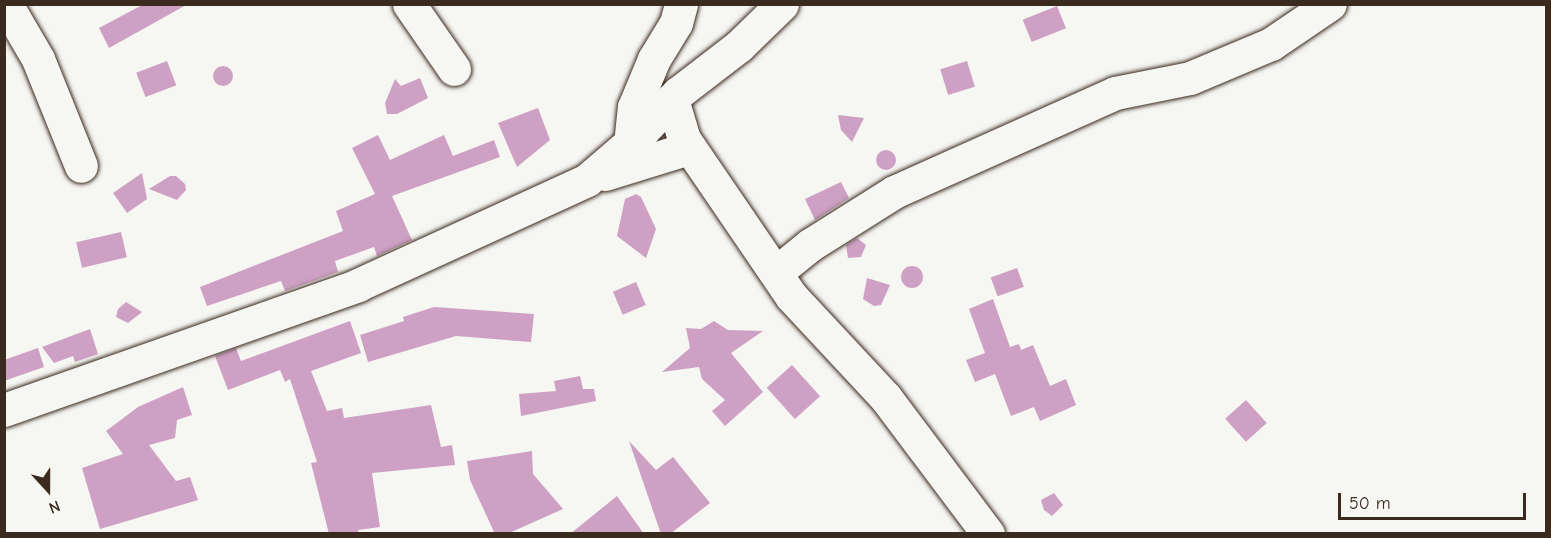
<!DOCTYPE html>
<html>
<head>
<meta charset="utf-8">
<style>
  body { margin:0 }
  #map { position:relative; width:1551px; height:538px; overflow:hidden; background:#f6f6f2; font-family:"Comic Neue",sans-serif }
  div>[style] { position:absolute }
  .building>* { inset:0; background:#cea1c4; transform-origin:0 0 }
  .round { border-radius:50% }
  .roads { filter:drop-shadow(0 0 2px #3b2a1e) drop-shadow(0 0 2px #3b2a1e) }
  .minor>* { height:33px; margin:-16.5px; padding:0 16.5px; transform-origin:16.5px; border-radius:16.5px; background:#f6f6f2 }
  span { translate:-50% -50%; white-space:nowrap; text-align:center; line-height:1.15; -webkit-text-stroke:6px #f6f6f2; paint-order:stroke }
  .frame { position:absolute; inset:0; border:6px solid #3b2a1e; pointer-events:none }
  .north { position:absolute; left:18px; top:460px; width:60px; height:60px; -webkit-text-stroke:4px #f6f6f2; paint-order:stroke; rotate:159deg; font-size:16px; font-weight:700; line-height:24px; text-align:center; color:#3b2a1e }
  .north::after { content:''; display:block; margin:auto; width:21px; height:27px; background:#3b2a1e; clip-path:polygon(50% 0,100% 100%,50% 72%,0 100%) }
  .scale { position:absolute; left:1338px; top:493px; width:188px; height:27px; box-sizing:border-box; border:3px solid #3b2a1e; border-top:0; padding-left:8px; font-size:18px; line-height:21px; white-space:nowrap; color:#3b2a1e; -webkit-text-stroke:4px #f6f6f2; paint-order:stroke }
</style>
</head>
<body>
<div id="map">
  <div class="building">
    <i style="clip-path:polygon(144px 4px,188px 4px,109px 48px,99px 28px)"></i>
    <i style="left:1057px;top:6px;width:24px;height:37px;rotate:68deg"></i>
    <i style="left:167px;top:61px;width:26px;height:33px;rotate:69deg"></i>
    <i style="left:967px;top:61px;width:27px;height:28px;rotate:73deg"></i>
    <i class="round" style="left:213px;top:66px;width:20px;height:20px"></i>
    <i style="clip-path:polygon(420px 78px,428px 98px,397px 114px,387px 114px,385px 103px,395px 79px,401px 86px)"></i>
    <i style="clip-path:polygon(538px 108px,550px 140px,517px 167px,498px 123px)"></i>
    <i style="clip-path:polygon(838px 115px,864px 118px,852px 142px,841px 130px)"></i>
    <i style="clip-path:polygon(378px 135px,390px 160px,444px 135px,453px 156px,494px 140px,500px 157px,392px 196px,412px 240px,377px 256px,374px 247px,335px 261px,338px 272px,285px 291px,281px 281px,207px 306px,200px 287px,343px 231px,336px 211px,375px 194px,352px 148px)"></i>
    <i class="round" style="left:876px;top:150px;width:20px;height:20px"></i>
    <i style="clip-path:polygon(142px 173px,147px 199px,127px 213px,113px 193px)"></i>
    <i style="clip-path:polygon(170px 176px,176px 176px,185px 184px,186px 190px,177px 200px,149px 189px)"></i>
    <i style="clip-path:polygon(841px 182px,849px 198px,815px 220px,805px 199px)"></i>
    <i style="clip-path:polygon(636px 194px,641px 197px,656px 229px,646px 258px,617px 236px,625px 199px)"></i>
    <i style="left:121px;top:232px;width:26px;height:46px;rotate:77deg"></i>
    <i style="clip-path:polygon(857px 238px,866px 245px,861px 257px,848px 258px,846px 245px)"></i>
    <i class="round" style="left:901px;top:266px;width:22px;height:22px"></i>
    <i style="left:1017px;top:268px;width:20px;height:28px;rotate:70deg"></i>
    <i style="clip-path:polygon(867px 278px,890px 285px,881px 305px,874px 306px,863px 299px)"></i>
    <i style="left:636px;top:282px;width:25px;height:25px;rotate:67deg"></i>
    <i style="clip-path:polygon(993px 299px,1010px 347px,1019px 344px,1021px 350px,1033px 345px,1050px 386px,1066px 379px,1076px 405px,1040px 421px,1034px 407px,1011px 416px,995px 374px,975px 382px,966px 360px,985px 353px,969px 309px)"></i>
    <i style="clip-path:polygon(126px 302px,142px 312px,128px 323px,116px 317px,118px 309px)"></i>
    <i style="clip-path:polygon(434px 307px,534px 314px,531px 342px,456px 336px,368px 362px,360px 335px,404px 321px,403px 317px)"></i>
    <i style="clip-path:polygon(350px 321px,361px 353px,311px 371px,327px 411px,342px 408px,344px 418px,431px 405px,441px 447px,452px 445px,455px 465px,372px 473px,380px 527px,358px 530px,359px 534px,329px 534px,311px 463px,317px 462px,290px 379px,285px 382px,280px 370px,228px 390px,215px 356px,236px 348px,241px 361px)"></i>
    <i style="clip-path:polygon(714px 321px,728px 330px,763px 331px,731px 353px,763px 392px,725px 426px,712px 411px,725px 400px,702px 379px,699px 367px,662px 372px,690px 348px,686px 328px,701px 329px)"></i>
    <i style="clip-path:polygon(90px 329px,98px 354px,75px 362px,73px 356px,54px 363px,42px 347px)"></i>
    <i style="clip-path:polygon(38px 348px,44px 367px,4px 381px,4px 360px)"></i>
    <i style="left:792px;top:365px;width:42px;height:34px;rotate:48deg"></i>
    <i style="clip-path:polygon(580px 376px,583px 389px,594px 389px,596px 401px,521px 416px,519px 394px,556px 391px,554px 381px)"></i>
    <i style="clip-path:polygon(183px 387px,192px 415px,177px 420px,175px 438px,149px 445px,176px 481px,190px 477px,198px 500px,100px 529px,82px 468px,123px 454px,106px 431px,138px 407px)"></i>
    <i style="left:1246px;top:400px;width:31px;height:28px;rotate:48deg"></i>
    <i style="clip-path:polygon(629px 441px,656px 470px,673px 457px,710px 503px,670px 534px,661px 534px)"></i>
    <i style="clip-path:polygon(532px 451px,533px 474px,563px 509px,507px 534px,495px 534px,470px 480px,467px 461px)"></i>
    <i style="clip-path:polygon(1054px 493px,1063px 505px,1052px 516px,1044px 510px,1041px 500px)"></i>
    <i style="clip-path:polygon(617px 496px,644px 534px,570px 534px)"></i>
  </div>
  <div class="roads">
    <div class="minor">
      <i style="left:6px;top:4px;width:64px;rotate:59.8deg"></i>
      <i style="left:38px;top:59px;width:115px;rotate:68.1deg"></i>
      <i style="left:409px;top:4px;width:79px;rotate:55.3deg"></i>
      <i style="left:672px;top:99px;width:42px;rotate:73.3deg"></i>
      <i style="left:684px;top:139px;width:190px;rotate:55.7deg"></i>
      <i style="left:791px;top:296px;width:139px;rotate:47deg"></i>
      <i style="left:886px;top:398px;width:170px;rotate:53.1deg"></i>
      <i style="left:630px;top:144px;width:37px;rotate:-84deg"></i>
      <i style="left:634px;top:107px;width:52px;rotate:-67.4deg"></i>
      <i style="left:654px;top:59px;width:42px;rotate:-58.6deg"></i>
      <i style="left:676px;top:23px;width:20px;rotate:-75deg"></i>
      <i style="left:605px;top:174px;width:88px;rotate:-17.2deg"></i>
      <i style="left:778px;top:271px;width:41px;rotate:-39.1deg"></i>
      <i style="left:810px;top:245px;width:99px;rotate:-32.2deg"></i>
      <i style="left:894px;top:192px;width:242px;rotate:-24.1deg"></i>
      <i style="left:1115px;top:93px;width:76px;rotate:-11.3deg"></i>
      <i style="left:1190px;top:78px;width:88px;rotate:-22.8deg"></i>
      <i style="left:1271px;top:44px;width:71px;rotate:-34.1deg"></i>
      <i style="left:4px;top:410px;width:375px;rotate:-19.4deg"></i>
      <i style="left:358px;top:285px;width:252px;rotate:-24.6deg"></i>
      <i style="left:587px;top:180px;width:66px;rotate:-40.7deg"></i>
      <i style="left:637px;top:137px;width:60px;rotate:-47deg"></i>
      <i style="left:678px;top:93px;width:77px;rotate:-37.6deg"></i>
      <i style="left:739px;top:46px;width:60px;rotate:-44.3deg"></i>
    </div>
  </div>
  <div class="frame"></div>
  <div class="north">N</div>
  <div class="scale">50 m</div>
</div>
</body>
</html>
